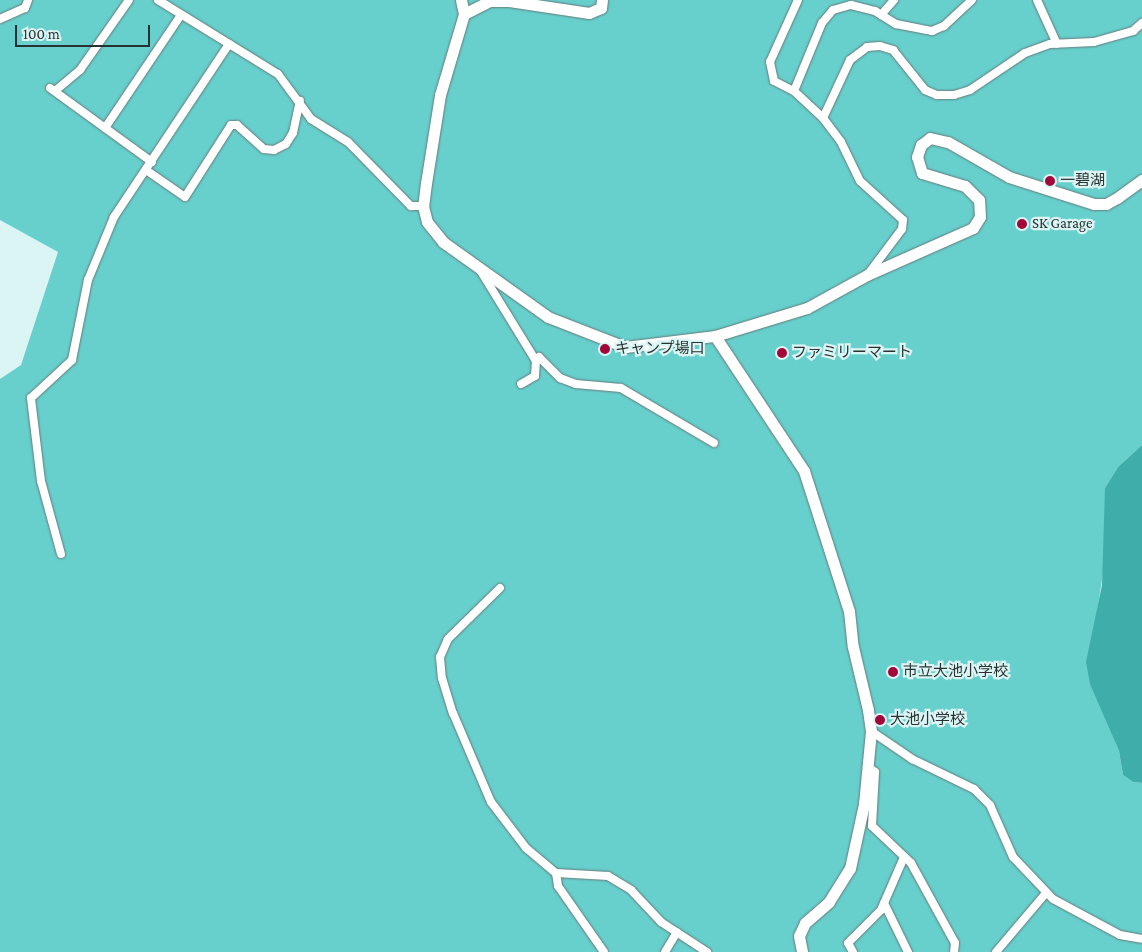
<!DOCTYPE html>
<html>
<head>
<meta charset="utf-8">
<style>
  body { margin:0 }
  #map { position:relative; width:1142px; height:952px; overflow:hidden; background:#dbf5f4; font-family:"Crimson Pro","Noto Sans JP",serif }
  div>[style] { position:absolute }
  .forest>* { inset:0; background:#67d0cd }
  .water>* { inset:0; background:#3fadaa }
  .roads { filter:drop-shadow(0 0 1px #647c7b) drop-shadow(0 0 1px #647c7b) }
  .street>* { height:8px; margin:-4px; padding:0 4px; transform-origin:4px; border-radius:4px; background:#fff }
  .secondary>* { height:11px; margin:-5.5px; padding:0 5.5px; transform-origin:5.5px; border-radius:5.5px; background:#fff }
  .dots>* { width:14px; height:14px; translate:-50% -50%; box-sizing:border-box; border:2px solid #dbf5f4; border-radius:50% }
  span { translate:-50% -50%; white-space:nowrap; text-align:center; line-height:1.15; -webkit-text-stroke:4.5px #dbf5f4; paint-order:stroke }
  .poi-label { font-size:15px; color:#283232 }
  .left { translate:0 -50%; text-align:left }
  .scale { position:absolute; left:15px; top:25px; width:135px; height:22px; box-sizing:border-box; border:2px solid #283232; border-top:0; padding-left:6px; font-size:15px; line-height:18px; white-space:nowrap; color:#283232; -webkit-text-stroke:4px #dbf5f4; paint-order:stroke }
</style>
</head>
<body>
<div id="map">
  <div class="forest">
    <i style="clip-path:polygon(0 0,1142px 0,1142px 445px,1118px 467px,1105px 488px,1105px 560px,1095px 625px,1104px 715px,1119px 751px,1123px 775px,1133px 782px,1142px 783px,1142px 952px,0 952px,0 379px,21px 365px,58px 252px,0 220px)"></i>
  </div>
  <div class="water">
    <i style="clip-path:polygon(1142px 445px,1142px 783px,1133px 782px,1123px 775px,1119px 751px,1090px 684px,1086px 662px,1102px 585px,1105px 488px,1118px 467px)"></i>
  </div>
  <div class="roads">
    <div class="street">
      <i style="left:158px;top:0;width:141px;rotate:31.7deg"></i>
      <i style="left:278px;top:74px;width:56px;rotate:53.7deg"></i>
      <i style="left:311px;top:119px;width:44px;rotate:31.9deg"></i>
      <i style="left:348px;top:142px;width:90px;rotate:45.5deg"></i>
      <i style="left:411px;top:206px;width:12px"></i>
      <i style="left:798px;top:0;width:68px;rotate:114.3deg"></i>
      <i style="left:770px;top:62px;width:19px;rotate:78deg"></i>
      <i style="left:774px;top:81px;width:22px;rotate:27deg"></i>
      <i style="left:794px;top:91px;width:40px;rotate:43deg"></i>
      <i style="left:823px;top:118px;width:30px;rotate:53deg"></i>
      <i style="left:841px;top:142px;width:43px;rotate:64deg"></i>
      <i style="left:860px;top:181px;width:58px;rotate:42.2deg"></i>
      <i style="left:903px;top:220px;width:9px;rotate:96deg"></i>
      <i style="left:902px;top:229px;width:55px;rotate:126.9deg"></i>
      <i style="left:1037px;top:0;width:48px;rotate:65.6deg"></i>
      <i style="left:881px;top:15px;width:20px;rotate:-49deg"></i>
      <i style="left:0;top:19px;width:27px;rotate:-24deg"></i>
      <i style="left:25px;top:8px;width:9px;rotate:-69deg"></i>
      <i style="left:50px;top:88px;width:126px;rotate:36deg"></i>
      <i style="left:55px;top:91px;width:33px;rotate:-40deg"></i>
      <i style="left:80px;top:70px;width:85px;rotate:-55deg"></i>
      <i style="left:794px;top:91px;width:74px;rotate:-67.6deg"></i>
      <i style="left:822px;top:23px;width:17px;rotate:-50deg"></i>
      <i style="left:833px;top:10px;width:19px;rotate:-16deg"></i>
      <i style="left:851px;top:5px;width:25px;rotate:14deg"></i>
      <i style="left:875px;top:11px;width:25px;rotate:32deg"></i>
      <i style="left:896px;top:24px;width:37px;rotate:11deg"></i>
      <i style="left:932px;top:31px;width:13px;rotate:-23deg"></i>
      <i style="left:944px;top:26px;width:38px;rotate:-43deg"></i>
      <i style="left:823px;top:118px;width:64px;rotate:-65deg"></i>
      <i style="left:850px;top:60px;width:21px;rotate:-37deg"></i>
      <i style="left:867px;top:47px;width:13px;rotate:-4deg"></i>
      <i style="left:880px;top:46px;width:14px;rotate:17deg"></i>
      <i style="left:893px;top:50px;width:51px;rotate:51.3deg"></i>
      <i style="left:925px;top:90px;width:13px;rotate:23deg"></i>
      <i style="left:937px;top:95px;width:17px"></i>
      <i style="left:954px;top:95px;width:17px;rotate:-17deg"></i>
      <i style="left:970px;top:90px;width:66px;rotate:-33.9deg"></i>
      <i style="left:1025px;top:53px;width:27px;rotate:-20deg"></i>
      <i style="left:1050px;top:44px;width:44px;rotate:-2.6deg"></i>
      <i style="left:1094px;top:42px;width:41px;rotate:-15.8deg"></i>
      <i style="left:1133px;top:31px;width:12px;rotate:-42deg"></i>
      <i style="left:105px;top:128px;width:136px;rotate:-56.1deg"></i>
      <i style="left:146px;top:170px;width:47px;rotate:34.7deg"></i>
      <i style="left:185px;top:197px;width:85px;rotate:-57.4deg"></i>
      <i style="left:231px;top:125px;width:6px"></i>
      <i style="left:237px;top:125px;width:36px;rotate:42deg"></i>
      <i style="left:264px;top:149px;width:10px;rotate:6deg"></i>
      <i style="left:274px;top:150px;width:13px;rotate:-27deg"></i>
      <i style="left:286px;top:144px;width:13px;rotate:-58deg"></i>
      <i style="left:293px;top:133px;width:33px;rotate:-78deg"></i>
      <i style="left:480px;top:270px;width:107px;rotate:58.4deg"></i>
      <i style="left:536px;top:361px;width:15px;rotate:94deg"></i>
      <i style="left:535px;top:376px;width:16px;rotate:150deg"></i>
      <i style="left:536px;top:361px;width:5px;rotate:-53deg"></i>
      <i style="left:539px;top:357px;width:30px;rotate:45deg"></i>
      <i style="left:560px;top:378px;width:17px;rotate:21deg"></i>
      <i style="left:576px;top:384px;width:45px;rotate:5.1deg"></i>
      <i style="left:621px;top:388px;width:108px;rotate:30.6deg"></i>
      <i style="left:61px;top:554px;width:76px;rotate:-105.3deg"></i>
      <i style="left:41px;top:481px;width:84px;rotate:-96.9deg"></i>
      <i style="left:31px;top:398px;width:56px;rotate:-42.8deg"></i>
      <i style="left:72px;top:360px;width:82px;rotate:-78.7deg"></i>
      <i style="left:88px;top:280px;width:68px;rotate:-67.6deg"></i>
      <i style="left:114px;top:217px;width:208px;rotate:-56.4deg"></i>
      <i style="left:500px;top:588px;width:73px;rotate:135.6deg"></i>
      <i style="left:448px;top:639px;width:20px;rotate:114deg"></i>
      <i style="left:440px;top:657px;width:21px;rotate:85deg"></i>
      <i style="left:442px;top:678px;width:37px;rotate:73deg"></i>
      <i style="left:453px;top:713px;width:97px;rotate:66.9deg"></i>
      <i style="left:491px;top:802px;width:58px;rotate:52.7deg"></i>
      <i style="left:526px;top:848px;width:39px;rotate:40deg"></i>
      <i style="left:556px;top:873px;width:13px;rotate:81deg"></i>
      <i style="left:558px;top:886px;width:80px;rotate:55.1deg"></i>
      <i style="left:871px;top:731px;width:50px;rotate:34.3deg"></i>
      <i style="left:912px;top:759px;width:69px;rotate:25.8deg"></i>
      <i style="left:974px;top:789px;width:23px;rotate:45deg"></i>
      <i style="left:990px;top:805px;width:57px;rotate:66.1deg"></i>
      <i style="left:1013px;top:857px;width:58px;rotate:46.4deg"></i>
      <i style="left:1053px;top:899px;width:76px;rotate:28.2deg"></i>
      <i style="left:1120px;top:935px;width:22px;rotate:10deg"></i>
      <i style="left:867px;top:766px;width:10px;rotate:37deg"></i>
      <i style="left:875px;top:772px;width:54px;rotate:93.2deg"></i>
      <i style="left:872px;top:826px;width:54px;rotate:43.5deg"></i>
      <i style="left:911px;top:863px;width:91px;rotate:61.2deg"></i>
      <i style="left:955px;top:943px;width:9px;rotate:96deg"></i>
      <i style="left:556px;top:873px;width:52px;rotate:3.3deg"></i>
      <i style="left:608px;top:876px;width:27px;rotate:31deg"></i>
      <i style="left:631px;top:890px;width:44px;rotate:46.8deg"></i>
      <i style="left:661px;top:922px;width:55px;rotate:33.1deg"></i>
      <i style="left:884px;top:903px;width:55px;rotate:63.9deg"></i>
      <i style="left:665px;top:952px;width:23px;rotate:-59deg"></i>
      <i style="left:853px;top:952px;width:10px;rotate:-119deg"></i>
      <i style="left:848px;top:943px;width:47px;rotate:-45deg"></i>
      <i style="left:881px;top:910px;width:58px;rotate:-66.5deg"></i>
      <i style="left:996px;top:952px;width:77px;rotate:-49.7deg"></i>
    </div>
    <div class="secondary">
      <i style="left:461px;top:0;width:14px;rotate:78deg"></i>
      <i style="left:464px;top:14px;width:84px;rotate:106.5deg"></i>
      <i style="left:440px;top:95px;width:89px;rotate:99deg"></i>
      <i style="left:426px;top:183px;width:23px;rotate:97deg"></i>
      <i style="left:423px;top:206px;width:16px;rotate:76deg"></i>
      <i style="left:427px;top:222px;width:26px;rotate:51deg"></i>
      <i style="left:443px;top:242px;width:129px;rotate:35.5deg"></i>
      <i style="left:548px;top:317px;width:83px;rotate:21.3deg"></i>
      <i style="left:625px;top:347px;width:91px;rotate:-7deg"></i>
      <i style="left:715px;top:336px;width:96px;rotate:-16.9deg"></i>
      <i style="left:807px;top:308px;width:68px;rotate:-28.8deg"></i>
      <i style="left:867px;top:275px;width:116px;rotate:-23.9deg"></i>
      <i style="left:973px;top:228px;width:13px;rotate:-58deg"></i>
      <i style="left:980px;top:217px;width:17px;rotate:-93deg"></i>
      <i style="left:979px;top:200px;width:20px;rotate:-135deg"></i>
      <i style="left:965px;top:186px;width:45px;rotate:-163.2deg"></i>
      <i style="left:922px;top:173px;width:17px;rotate:-107deg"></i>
      <i style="left:917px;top:157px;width:13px;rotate:-72deg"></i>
      <i style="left:921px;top:145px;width:11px;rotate:-38deg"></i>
      <i style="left:930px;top:138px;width:18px;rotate:13deg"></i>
      <i style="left:948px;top:142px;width:70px;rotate:29.8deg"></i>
      <i style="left:1009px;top:177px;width:89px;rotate:17.6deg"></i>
      <i style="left:1094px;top:204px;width:12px"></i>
      <i style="left:1106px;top:204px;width:13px;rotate:-29deg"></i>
      <i style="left:1117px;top:198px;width:31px;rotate:-36deg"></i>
      <i style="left:464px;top:14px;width:29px;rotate:-27deg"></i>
      <i style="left:490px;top:1px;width:19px"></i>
      <i style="left:509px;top:1px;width:81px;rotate:8.5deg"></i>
      <i style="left:589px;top:13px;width:13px;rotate:-23deg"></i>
      <i style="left:601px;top:8px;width:8px;rotate:-83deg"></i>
      <i style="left:715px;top:336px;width:162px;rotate:56.6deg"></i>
      <i style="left:804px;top:471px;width:147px;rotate:72.2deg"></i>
      <i style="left:849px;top:611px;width:36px;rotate:84deg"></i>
      <i style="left:853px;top:647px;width:65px;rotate:76.6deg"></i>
      <i style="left:868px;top:710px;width:21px;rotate:82deg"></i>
      <i style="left:871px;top:731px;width:73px;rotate:95.5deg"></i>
      <i style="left:864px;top:804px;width:66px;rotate:102.3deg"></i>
      <i style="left:850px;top:868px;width:40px;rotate:122deg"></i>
      <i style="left:829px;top:902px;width:32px;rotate:139deg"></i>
      <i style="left:805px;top:923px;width:14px;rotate:115deg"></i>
      <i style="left:799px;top:936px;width:16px;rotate:79deg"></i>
    </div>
  </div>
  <div class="dots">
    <i style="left:1050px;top:181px;background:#a3073a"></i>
    <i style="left:1022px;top:224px;background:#a3073a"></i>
    <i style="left:605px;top:349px;background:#a3073a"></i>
    <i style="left:782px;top:353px;background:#a3073a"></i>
    <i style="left:893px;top:672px;background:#a3073a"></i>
    <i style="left:880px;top:720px;background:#a3073a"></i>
  </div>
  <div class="poi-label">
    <span class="left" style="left:1060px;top:181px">一碧湖</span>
    <span class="left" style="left:1032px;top:224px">SK Garage</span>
    <span class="left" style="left:615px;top:349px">キャンプ場口</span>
    <span class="left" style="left:792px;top:353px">ファミリーマート</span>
    <span class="left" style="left:903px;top:672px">市立大池小学校</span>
    <span class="left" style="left:890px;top:720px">大池小学校</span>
  </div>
  <div class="scale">100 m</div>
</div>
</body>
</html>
